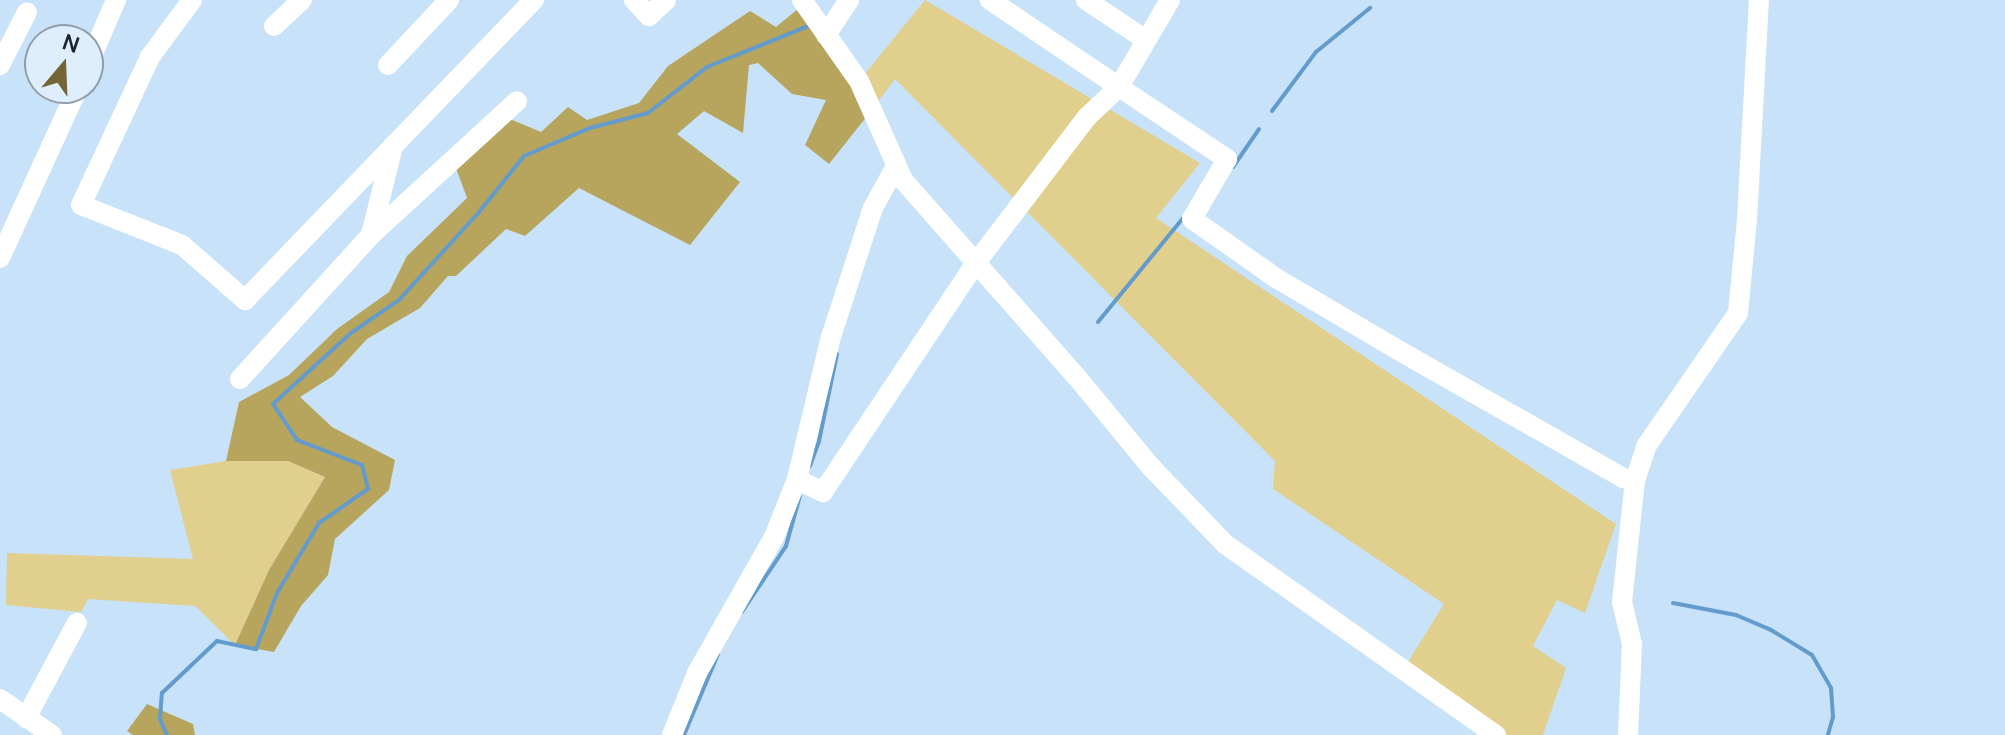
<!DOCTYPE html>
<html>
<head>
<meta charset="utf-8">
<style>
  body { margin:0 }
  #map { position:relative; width:2005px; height:735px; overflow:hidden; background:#c8e2fa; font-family:Manrope,sans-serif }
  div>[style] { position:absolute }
  .green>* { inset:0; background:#e0cf8d }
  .forest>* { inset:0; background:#b7a55e }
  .stream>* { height:4px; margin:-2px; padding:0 2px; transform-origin:2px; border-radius:2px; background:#639ccc }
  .minor>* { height:20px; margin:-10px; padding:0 10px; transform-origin:10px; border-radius:10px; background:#fff }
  span { translate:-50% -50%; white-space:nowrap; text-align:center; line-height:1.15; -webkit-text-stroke:6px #dfeefc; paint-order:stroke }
  .north { position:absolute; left:24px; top:24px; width:80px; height:80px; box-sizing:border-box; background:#dfeefc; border:2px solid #919eaa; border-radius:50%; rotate:19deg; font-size:22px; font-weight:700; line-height:32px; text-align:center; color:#1c252e }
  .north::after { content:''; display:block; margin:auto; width:28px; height:36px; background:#736634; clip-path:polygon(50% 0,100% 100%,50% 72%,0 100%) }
</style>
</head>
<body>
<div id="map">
  <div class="green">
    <i style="clip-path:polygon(925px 0,1200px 163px,1156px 218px,1616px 524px,1585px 613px,1557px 600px,1533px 646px,1566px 668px,1543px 735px,1496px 735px,1403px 670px,1444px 604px,1273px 489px,1275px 461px,895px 79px,871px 111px,859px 81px)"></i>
    <i style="clip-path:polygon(226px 461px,288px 461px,325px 477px,269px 570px,235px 645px,195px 606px,88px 599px,81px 612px,6px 605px,7px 553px,193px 559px,170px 470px)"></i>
  </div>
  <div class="forest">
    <i style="clip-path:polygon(804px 4px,871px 111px,829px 164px,805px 145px,826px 100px,792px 94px,758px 63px,749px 65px,743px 133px,704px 111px,677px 134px,740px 182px,690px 245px,579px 188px,525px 236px,506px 229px,456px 276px,448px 276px,420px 308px,367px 339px,333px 376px,300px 397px,332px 427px,395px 460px,389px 490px,335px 539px,328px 575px,301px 606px,274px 652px,235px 645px,269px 570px,325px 477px,288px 461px,226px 461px,239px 402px,289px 375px,337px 329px,389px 292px,407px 256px,467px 198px,456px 168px,510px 119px,541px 132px,568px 107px,587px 120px,639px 103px,668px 66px,750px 11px,776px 27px)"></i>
    <i style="clip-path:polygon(147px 704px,193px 724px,195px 735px,133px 735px,127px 731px)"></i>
  </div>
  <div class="stream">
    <i style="left:1272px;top:111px;width:74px;rotate:-53.3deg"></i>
    <i style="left:1316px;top:52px;width:70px;rotate:-39.2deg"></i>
    <i style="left:1233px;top:167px;width:46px;rotate:-55.6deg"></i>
    <i style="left:1098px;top:322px;width:134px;rotate:-50.7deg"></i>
    <i style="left:810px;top:466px;width:27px;rotate:-70deg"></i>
    <i style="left:819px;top:441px;width:89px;rotate:-78.3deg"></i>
    <i style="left:1673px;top:603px;width:64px;rotate:10.8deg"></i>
    <i style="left:1736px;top:615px;width:38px;rotate:23deg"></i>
    <i style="left:1771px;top:630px;width:48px;rotate:31.4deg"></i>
    <i style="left:1812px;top:655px;width:38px;rotate:60deg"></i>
    <i style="left:1831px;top:688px;width:29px;rotate:86deg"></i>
    <i style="left:1833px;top:717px;width:19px;rotate:106deg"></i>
    <i style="left:742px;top:612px;width:79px;rotate:-56.3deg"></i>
    <i style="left:786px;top:546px;width:52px;rotate:-74.4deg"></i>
    <i style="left:167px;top:735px;width:17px;rotate:-114deg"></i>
    <i style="left:160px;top:719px;width:26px;rotate:-86deg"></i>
    <i style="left:162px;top:693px;width:76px;rotate:-43.4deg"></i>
    <i style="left:217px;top:641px;width:40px;rotate:12deg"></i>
    <i style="left:256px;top:649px;width:60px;rotate:-69.4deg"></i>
    <i style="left:277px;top:593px;width:82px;rotate:-59deg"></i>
    <i style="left:319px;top:523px;width:60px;rotate:-34.8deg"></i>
    <i style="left:368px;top:489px;width:25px;rotate:-104deg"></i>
    <i style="left:362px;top:465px;width:70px;rotate:-159deg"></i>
    <i style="left:297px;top:440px;width:43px;rotate:-123.7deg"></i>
    <i style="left:273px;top:404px;width:105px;rotate:-42.3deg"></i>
    <i style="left:351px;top:333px;width:58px;rotate:-34.5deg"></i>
    <i style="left:399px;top:300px;width:119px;rotate:-47.7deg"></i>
    <i style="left:479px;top:212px;width:72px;rotate:-51.2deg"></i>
    <i style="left:524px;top:156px;width:72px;rotate:-23deg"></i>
    <i style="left:590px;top:128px;width:60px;rotate:-14.5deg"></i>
    <i style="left:648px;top:113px;width:75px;rotate:-37.9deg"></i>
    <i style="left:707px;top:67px;width:107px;rotate:-22deg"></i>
    <i style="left:684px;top:735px;width:88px;rotate:-67.2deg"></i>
  </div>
  <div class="minor">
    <i style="left:192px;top:0;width:71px;rotate:126.4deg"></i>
    <i style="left:150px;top:57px;width:163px;rotate:115deg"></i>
    <i style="left:81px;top:205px;width:109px;rotate:21.6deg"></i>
    <i style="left:182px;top:245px;width:84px;rotate:41.1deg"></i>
    <i style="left:245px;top:300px;width:417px;rotate:-46.1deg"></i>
    <i style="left:634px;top:0;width:22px;rotate:47deg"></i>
    <i style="left:649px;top:16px;width:23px;rotate:-43deg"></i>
    <i style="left:802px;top:0;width:99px;rotate:54.9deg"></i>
    <i style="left:859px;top:81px;width:108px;rotate:66deg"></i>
    <i style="left:903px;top:180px;width:261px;rotate:48.6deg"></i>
    <i style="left:1076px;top:376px;width:118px;rotate:50.5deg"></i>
    <i style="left:1151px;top:467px;width:107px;rotate:46.1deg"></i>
    <i style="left:1225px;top:544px;width:332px;rotate:35.2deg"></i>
    <i style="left:1086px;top:0;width:72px;rotate:33.7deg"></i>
    <i style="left:1170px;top:0;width:101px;rotate:120.4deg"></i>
    <i style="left:1119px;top:87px;width:130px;rotate:33.7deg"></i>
    <i style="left:1227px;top:159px;width:69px;rotate:120.3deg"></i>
    <i style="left:1192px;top:219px;width:103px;rotate:35.1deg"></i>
    <i style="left:1276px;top:278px;width:142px;rotate:30.5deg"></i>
    <i style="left:1398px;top:350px;width:259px;rotate:29.6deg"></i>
    <i style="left:1623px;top:478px;width:12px;rotate:14deg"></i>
    <i style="left:274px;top:26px;width:38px;rotate:-43deg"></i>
    <i style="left:826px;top:35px;width:42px;rotate:-56.7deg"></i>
    <i style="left:0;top:65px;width:59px;rotate:-63deg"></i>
    <i style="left:88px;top:65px;width:71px;rotate:-66.7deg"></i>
    <i style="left:388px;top:65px;width:89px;rotate:-46.8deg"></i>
    <i style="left:371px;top:235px;width:198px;rotate:-42.5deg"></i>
    <i style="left:0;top:258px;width:187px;rotate:-65.4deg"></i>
    <i style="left:240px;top:379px;width:195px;rotate:-47.7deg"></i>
    <i style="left:371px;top:235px;width:92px;rotate:-76.1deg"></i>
    <i style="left:797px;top:479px;width:29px;rotate:27deg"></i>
    <i style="left:823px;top:492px;width:274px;rotate:-56.3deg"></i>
    <i style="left:975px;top:264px;width:185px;rotate:-52.7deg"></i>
    <i style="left:1087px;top:117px;width:44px;rotate:-43.2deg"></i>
    <i style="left:1119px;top:87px;width:156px;rotate:-146deg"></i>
    <i style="left:0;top:699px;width:63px;rotate:34.7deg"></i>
    <i style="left:26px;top:718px;width:108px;rotate:-61.8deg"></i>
    <i style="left:672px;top:735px;width:67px;rotate:-68deg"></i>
    <i style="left:697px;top:673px;width:156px;rotate:-60.5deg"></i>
    <i style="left:774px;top:537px;width:62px;rotate:-68.4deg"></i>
    <i style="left:797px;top:479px;width:143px;rotate:-76.6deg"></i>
    <i style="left:830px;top:340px;width:139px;rotate:-72deg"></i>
    <i style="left:873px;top:208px;width:46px;rotate:-61.2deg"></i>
    <i style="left:1628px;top:735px;width:91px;rotate:-87.5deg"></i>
    <i style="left:1632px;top:644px;width:43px;rotate:-103.4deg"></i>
    <i style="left:1622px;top:602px;width:122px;rotate:-83.9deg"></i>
    <i style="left:1635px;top:481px;width:38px;rotate:-72deg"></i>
    <i style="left:1647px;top:445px;width:160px;rotate:-55.4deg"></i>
    <i style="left:1738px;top:313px;width:93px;rotate:-84.5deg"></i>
    <i style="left:1747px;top:220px;width:220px;rotate:-86.9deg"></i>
  </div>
  <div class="north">N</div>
</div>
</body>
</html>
